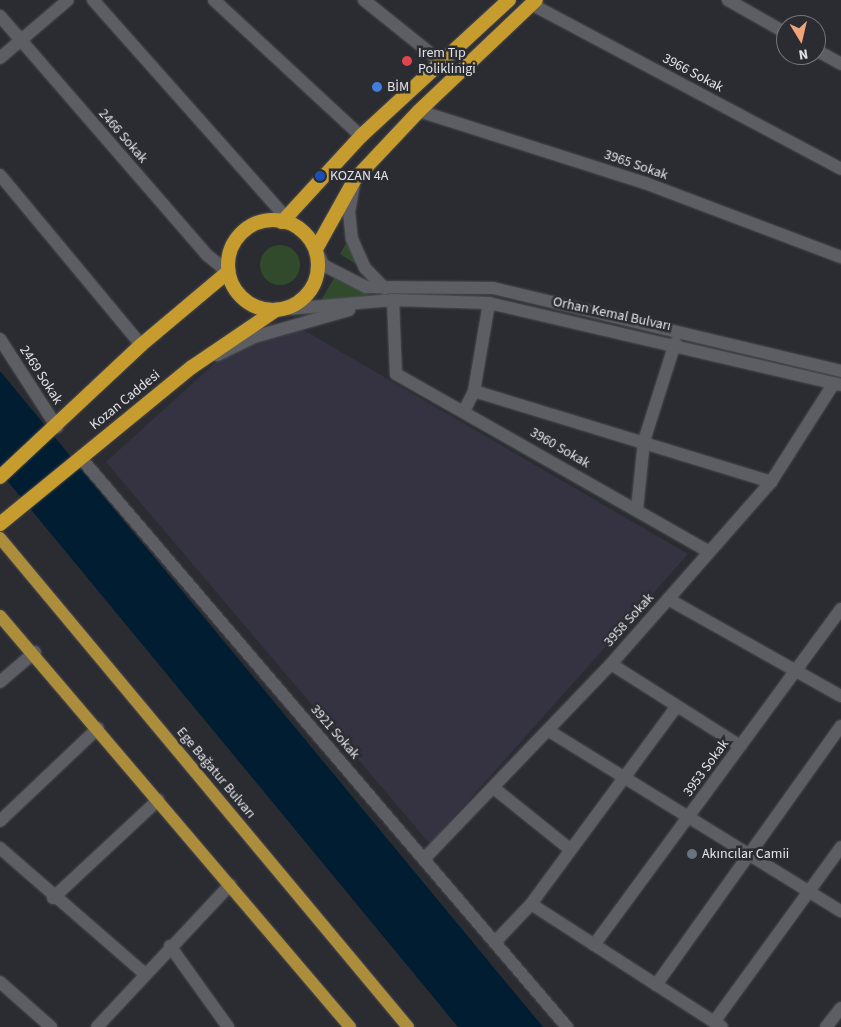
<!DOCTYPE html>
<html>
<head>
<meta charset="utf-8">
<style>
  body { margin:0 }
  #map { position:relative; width:841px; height:1027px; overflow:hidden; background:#2b2c32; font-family:"Source Sans 3",sans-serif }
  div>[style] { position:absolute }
  .industrial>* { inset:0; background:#353242 }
  .green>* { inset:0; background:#304a2b }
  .round { border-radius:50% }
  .water>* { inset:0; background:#001d31 }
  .roads { filter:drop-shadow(0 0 1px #4a4b4f) drop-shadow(0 0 1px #4a4b4f) }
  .minor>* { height:12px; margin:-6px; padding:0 6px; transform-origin:6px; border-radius:6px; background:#5c5e64 }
  .tertiary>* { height:12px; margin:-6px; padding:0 6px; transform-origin:6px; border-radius:6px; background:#5c5e64 }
  .secondary>* { height:12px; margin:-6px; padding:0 6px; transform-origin:6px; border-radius:6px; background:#5c5e64 }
  .primary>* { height:12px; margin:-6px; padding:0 6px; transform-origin:6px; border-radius:6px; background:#ac8d3c }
  .trunk>* { height:14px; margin:-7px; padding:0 7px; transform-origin:7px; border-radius:7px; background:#c79c2f }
  .trunk>.ring { margin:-7px; padding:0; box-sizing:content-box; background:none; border:14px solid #c79c2f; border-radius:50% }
  .dots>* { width:14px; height:14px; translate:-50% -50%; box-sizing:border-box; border:2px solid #2b2c32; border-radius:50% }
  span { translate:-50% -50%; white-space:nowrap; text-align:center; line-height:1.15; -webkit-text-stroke:5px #2b2c32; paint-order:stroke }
  .poi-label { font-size:14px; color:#e2e3e7 }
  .left { translate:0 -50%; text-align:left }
  .street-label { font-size:14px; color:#e2e3e7 }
  .north { position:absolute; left:776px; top:15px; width:50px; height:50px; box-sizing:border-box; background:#2b2c32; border:1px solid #74757a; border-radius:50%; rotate:171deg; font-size:14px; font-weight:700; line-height:20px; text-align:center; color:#e2e3e7 }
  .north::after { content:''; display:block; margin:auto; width:18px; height:22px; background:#f0a279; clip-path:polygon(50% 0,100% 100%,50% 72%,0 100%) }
</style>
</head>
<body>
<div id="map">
  <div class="industrial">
    <i style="clip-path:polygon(300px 328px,688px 554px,430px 844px,106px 462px,226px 353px)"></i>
  </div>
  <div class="green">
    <i style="clip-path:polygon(348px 240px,362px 268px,340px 254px)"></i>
    <i class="round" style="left:260px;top:245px;width:40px;height:40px"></i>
    <i style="clip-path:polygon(334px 278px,371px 295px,319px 304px)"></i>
  </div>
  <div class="water">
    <i style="clip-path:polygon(0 371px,543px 1027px,458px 1027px,0 472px)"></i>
  </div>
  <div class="roads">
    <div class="minor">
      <i style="left:93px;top:0;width:290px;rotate:48.4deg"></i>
      <i style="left:214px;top:0;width:200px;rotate:42.8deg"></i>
      <i style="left:364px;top:0;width:99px;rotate:38.8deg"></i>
      <i style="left:728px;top:0;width:67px;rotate:29.6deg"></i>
      <i style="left:531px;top:4px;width:351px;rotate:28deg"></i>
      <i style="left:0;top:16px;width:316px;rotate:49.1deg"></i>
      <i style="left:207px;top:255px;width:27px;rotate:39deg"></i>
      <i style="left:816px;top:50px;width:29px;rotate:29deg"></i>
      <i style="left:0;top:58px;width:89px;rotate:-40.5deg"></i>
      <i style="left:419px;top:111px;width:237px;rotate:17.7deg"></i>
      <i style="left:645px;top:183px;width:210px;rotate:20.7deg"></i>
      <i style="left:0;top:175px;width:221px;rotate:50.3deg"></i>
      <i style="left:393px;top:300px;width:74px;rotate:87.7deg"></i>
      <i style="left:396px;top:374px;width:358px;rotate:29.6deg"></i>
      <i style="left:474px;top:391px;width:311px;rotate:17deg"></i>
      <i style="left:464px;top:411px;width:22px;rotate:-63deg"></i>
      <i style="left:474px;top:391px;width:89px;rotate:-80.3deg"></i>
      <i style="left:80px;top:457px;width:750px;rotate:49.49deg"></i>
      <i style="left:637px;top:509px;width:68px;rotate:-84.1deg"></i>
      <i style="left:644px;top:441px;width:103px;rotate:-72.4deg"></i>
      <i style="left:668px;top:599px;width:198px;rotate:29.3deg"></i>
      <i style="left:611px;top:664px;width:153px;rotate:32.4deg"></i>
      <i style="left:0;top:682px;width:46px;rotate:-40.6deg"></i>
      <i style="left:549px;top:731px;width:343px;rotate:31.7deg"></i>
      <i style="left:495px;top:789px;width:97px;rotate:38.8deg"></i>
      <i style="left:0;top:821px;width:135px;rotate:-43.5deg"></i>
      <i style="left:0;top:848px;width:191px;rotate:41deg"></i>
      <i style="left:424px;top:859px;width:270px;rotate:-46.2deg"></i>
      <i style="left:611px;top:664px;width:242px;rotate:-48.7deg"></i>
      <i style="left:771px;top:482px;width:117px;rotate:-57.5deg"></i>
      <i style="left:53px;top:898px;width:144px;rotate:-43deg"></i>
      <i style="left:531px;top:904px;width:227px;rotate:32.8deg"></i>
      <i style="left:495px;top:942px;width:52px;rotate:-46.5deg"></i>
      <i style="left:531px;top:904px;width:245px;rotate:-53.6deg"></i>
      <i style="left:594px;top:945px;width:417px;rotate:-53.7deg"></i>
      <i style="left:170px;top:946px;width:100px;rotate:54.4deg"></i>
      <i style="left:0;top:982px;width:68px;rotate:41.4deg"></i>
      <i style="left:656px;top:985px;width:318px;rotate:-54.5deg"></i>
      <i style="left:714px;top:1022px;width:216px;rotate:-54deg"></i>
      <i style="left:97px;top:1027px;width:195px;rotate:-46.9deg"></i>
      <i style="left:826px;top:1027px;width:24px;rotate:-52deg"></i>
    </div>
    <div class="tertiary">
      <i style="left:0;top:339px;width:105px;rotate:57.1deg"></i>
    </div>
    <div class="secondary">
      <i style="left:354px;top:184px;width:28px;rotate:100deg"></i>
      <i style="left:349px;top:212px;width:27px;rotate:84deg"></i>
      <i style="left:352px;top:239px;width:32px;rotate:66deg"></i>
      <i style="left:365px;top:268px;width:28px;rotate:46deg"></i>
      <i style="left:316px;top:249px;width:17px;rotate:66deg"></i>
      <i style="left:323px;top:265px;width:48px;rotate:27.1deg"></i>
      <i style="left:366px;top:287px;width:127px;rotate:0.5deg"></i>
      <i style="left:493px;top:288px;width:358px;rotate:13.4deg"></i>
      <i style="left:276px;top:310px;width:117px;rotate:-4.9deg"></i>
      <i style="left:393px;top:300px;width:96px;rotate:1.8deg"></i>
      <i style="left:489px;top:303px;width:361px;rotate:13.1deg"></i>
      <i style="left:217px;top:355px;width:41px;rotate:-25.9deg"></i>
      <i style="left:254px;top:337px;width:99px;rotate:-15.9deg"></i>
    </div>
    <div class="primary">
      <i style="left:0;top:538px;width:637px;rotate:50.16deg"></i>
      <i style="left:0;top:616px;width:540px;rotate:49.58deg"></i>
    </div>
    <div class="trunk">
      <i class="ring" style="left:228px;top:220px;width:76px;height:76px"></i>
      <i style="left:282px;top:222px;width:117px;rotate:-47.4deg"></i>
      <i style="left:361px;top:136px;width:201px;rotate:-42.6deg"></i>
      <i style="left:316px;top:249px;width:80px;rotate:-60.9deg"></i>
      <i style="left:355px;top:179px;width:93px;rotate:-46.7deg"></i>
      <i style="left:419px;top:111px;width:161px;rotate:-43.5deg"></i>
      <i style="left:0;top:477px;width:193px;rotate:-43.1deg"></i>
      <i style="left:141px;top:345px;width:114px;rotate:-40deg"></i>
      <i style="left:0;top:524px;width:248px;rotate:-39.3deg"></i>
      <i style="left:192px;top:367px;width:102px;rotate:-34.2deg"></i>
    </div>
  </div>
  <div class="dots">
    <i style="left:407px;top:61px;background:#e0444e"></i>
    <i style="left:377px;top:87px;background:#3f7fe0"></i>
    <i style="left:320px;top:176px;background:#1a4fb4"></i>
    <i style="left:692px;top:854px;background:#6b7280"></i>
  </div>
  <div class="poi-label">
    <span class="left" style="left:418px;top:61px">Irem Tıp<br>Poliklinigi</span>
    <span class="left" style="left:387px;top:87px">BİM</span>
    <span class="left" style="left:330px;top:176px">KOZAN 4A</span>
    <span class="left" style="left:702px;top:854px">Akıncılar Camii</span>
  </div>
  <div class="street-label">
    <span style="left:693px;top:73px;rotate:28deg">3966 Sokak</span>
    <span style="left:123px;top:136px;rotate:49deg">2466 Sokak</span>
    <span style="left:636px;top:165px;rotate:19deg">3965 Sokak</span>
    <span style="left:612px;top:314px;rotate:12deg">Orhan Kemal Bulvarı</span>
    <span style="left:41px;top:375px;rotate:57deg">2469 Sokak</span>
    <span style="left:125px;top:400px;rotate:-39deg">Kozan Caddesi</span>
    <span style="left:560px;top:448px;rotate:30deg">3960 Sokak</span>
    <span style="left:629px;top:620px;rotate:-48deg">3958 Sokak</span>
    <span style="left:335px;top:732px;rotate:49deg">3921 Sokak</span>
    <span style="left:706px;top:768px;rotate:-54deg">3953 Sokak</span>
    <span style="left:216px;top:773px;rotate:50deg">Ege Bağatur Bulvarı</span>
  </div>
  <div class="north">N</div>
</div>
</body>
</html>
